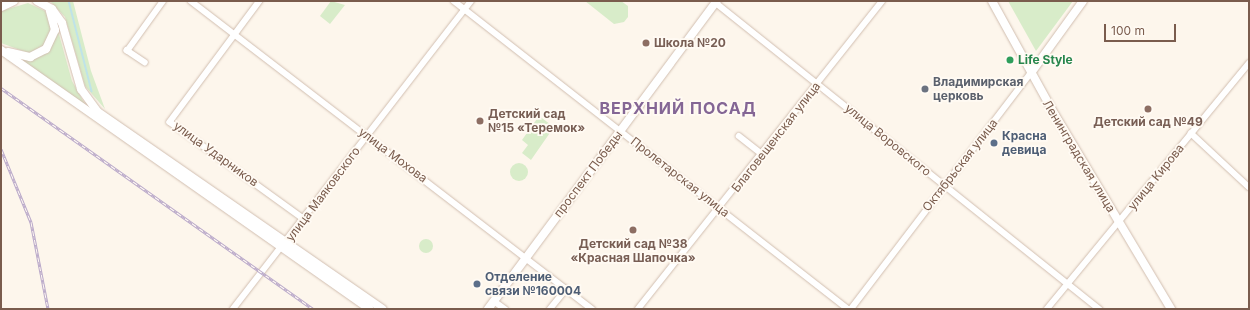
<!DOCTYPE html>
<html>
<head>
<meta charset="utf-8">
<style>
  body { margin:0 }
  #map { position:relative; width:1250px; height:310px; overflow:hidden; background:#fdf6ec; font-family:Inter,sans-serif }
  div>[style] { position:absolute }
  .green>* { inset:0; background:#d8ecc9 }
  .round { border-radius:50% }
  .stream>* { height:1.5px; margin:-0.75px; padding:0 0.75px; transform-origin:0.75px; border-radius:0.75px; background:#bfe3e8 }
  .roads { filter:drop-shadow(0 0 1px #d1beb0) drop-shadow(0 0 1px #d1beb0) }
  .street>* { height:5.5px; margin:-2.75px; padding:0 2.75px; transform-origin:2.75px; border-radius:2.75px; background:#fff }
  .secondary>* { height:8px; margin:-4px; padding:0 4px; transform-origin:4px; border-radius:4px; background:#fff }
  .rail>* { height:3px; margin-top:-1.5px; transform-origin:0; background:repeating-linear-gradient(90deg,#fffaf3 0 4.5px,#b9a8c9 0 9px); box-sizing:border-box; border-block:1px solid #b9a8c9 }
  .dots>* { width:11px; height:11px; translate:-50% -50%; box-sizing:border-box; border:2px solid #fffaf3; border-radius:50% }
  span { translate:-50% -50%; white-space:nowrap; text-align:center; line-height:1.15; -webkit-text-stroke:3.5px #fffaf3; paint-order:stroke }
  .education-label { font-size:12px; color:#785e54; font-weight:700 }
  .left { translate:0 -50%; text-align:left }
  .leisure-label { font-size:12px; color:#27864d; font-weight:700 }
  .worship-label { font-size:12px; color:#5b616d; font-weight:700 }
  .service-label { font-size:12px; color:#4e5e75; font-weight:700 }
  .street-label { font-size:12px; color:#7a5c4d }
  .district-label { font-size:16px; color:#846695; font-weight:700; letter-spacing:1px }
  .frame { position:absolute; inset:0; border:2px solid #7a5c4d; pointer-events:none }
  .scale { position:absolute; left:1104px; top:24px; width:72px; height:18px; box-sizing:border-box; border:2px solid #7a5c4d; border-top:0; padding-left:5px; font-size:12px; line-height:14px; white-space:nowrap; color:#7a5c4d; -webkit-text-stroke:3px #fffaf3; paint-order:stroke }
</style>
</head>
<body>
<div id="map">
  <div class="green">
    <i style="clip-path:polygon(50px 1px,73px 1px,91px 71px,105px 109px,85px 86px,65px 17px)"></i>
    <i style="clip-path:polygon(331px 1px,345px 5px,330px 24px,320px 16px)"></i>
    <i style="clip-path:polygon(585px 1px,621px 1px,628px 6px,628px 17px,624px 22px,614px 24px)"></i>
    <i style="clip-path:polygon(1008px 1px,1073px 1px,1036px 51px)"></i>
    <i style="clip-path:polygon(28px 3px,45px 11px,52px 25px,48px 43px,31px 54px,1px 43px,1px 11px)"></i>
    <i style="clip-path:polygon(57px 27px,72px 81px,86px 106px,18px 57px,48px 50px)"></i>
    <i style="clip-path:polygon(539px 116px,554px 127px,531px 160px,522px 153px,528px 145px,522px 140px)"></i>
    <i class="round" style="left:510px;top:163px;width:18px;height:18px"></i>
    <i class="round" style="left:419px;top:239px;width:14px;height:14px"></i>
  </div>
  <div class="stream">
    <i style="left:69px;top:1px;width:93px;rotate:75.7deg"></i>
  </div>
  <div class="roads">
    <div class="street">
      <i style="left:191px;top:1px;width:506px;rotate:37.53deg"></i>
      <i style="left:260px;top:1px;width:151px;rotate:126.6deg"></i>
      <i style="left:170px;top:122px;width:165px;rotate:35.9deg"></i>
      <i style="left:454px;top:1px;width:500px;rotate:38.02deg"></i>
      <i style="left:716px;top:3px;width:491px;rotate:38.6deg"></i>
      <i style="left:145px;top:63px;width:22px;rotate:-146deg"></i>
      <i style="left:127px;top:51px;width:62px;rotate:-54.2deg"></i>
      <i style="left:1191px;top:133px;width:79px;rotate:43deg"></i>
      <i style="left:739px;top:136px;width:29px;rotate:38deg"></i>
      <i style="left:494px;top:301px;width:14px;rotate:36deg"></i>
      <i style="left:233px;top:309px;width:389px;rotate:-52.3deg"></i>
      <i style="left:550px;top:309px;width:26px;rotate:-51deg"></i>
      <i style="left:638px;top:309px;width:393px;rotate:-51.6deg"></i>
      <i style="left:851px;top:309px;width:297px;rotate:-52.7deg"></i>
      <i style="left:1047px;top:309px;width:318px;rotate:-50.6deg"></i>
    </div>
    <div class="secondary">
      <i style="left:37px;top:1px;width:17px;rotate:28deg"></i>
      <i style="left:52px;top:9px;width:17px;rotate:54deg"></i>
      <i style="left:62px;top:23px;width:69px;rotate:73.9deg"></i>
      <i style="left:81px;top:89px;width:29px;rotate:54deg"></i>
      <i style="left:98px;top:112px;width:346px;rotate:34.7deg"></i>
      <i style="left:992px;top:1px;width:130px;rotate:61.1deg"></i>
      <i style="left:1055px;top:115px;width:226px;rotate:59.1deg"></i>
      <i style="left:1px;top:7px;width:14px;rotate:-25deg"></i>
      <i style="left:1px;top:50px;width:450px;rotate:35.1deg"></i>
      <i style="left:8px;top:52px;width:23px;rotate:13deg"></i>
      <i style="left:30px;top:57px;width:18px;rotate:-27deg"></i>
      <i style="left:46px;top:49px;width:21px;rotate:-65deg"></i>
      <i style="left:55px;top:30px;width:20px;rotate:-105deg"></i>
      <i style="left:1031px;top:73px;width:89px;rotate:-54.2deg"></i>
      <i style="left:488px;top:309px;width:384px;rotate:-53.4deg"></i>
    </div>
  </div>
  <div class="rail">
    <i style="left:1px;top:88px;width:382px;rotate:35.3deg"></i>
    <i style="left:1px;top:149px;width:79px;rotate:67.7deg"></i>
    <i style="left:31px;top:222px;width:89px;rotate:78.9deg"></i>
  </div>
  <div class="dots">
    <i style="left:646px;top:43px;background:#8d6e63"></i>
    <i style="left:1010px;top:60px;background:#2e9e5b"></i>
    <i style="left:925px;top:89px;background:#6b7280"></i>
    <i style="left:1148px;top:109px;background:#8d6e63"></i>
    <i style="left:480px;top:121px;background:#8d6e63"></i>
    <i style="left:994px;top:143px;background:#5c6f8a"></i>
    <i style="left:633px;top:230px;background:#8d6e63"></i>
    <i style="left:477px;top:284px;background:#5c6f8a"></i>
  </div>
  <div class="education-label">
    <span class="left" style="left:654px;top:43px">Школа №20</span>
    <span class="left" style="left:488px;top:121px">Детский сад<br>№15 «Теремок»</span>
    <span style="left:1148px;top:122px">Детский сад №49</span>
    <span style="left:633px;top:251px">Детский сад №38<br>«Красная Шапочка»</span>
  </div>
  <div class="leisure-label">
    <span class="left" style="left:1018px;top:60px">Life Style</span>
  </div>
  <div class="worship-label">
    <span class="left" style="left:933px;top:89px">Владимирская<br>церковь</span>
  </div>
  <div class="service-label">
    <span class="left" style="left:1002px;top:143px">Красна<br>девица</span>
    <span class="left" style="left:485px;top:284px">Отделение<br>связи №160004</span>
  </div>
  <div class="street-label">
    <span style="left:776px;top:137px;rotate:-52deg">Благовещенская улица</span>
    <span style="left:888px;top:140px;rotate:39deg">улица Воровского</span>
    <span style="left:216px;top:154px;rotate:36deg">улица Ударников</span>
    <span style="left:393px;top:155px;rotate:37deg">улица Мохова</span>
    <span style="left:1079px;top:156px;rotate:59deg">Ленинградская улица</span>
    <span style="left:960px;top:165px;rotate:-52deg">Октябрьская улица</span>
    <span style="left:588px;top:174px;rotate:-53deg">проспект Победы</span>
    <span style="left:680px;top:177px;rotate:38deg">Пролетарская улица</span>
    <span style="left:1156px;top:177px;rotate:-51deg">улица Кирова</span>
    <span style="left:323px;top:194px;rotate:-53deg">улица Маяковского</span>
  </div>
  <div class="district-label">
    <span style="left:678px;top:108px">ВЕРХНИЙ ПОСАД</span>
  </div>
  <div class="frame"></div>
  <div class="scale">100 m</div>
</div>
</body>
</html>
